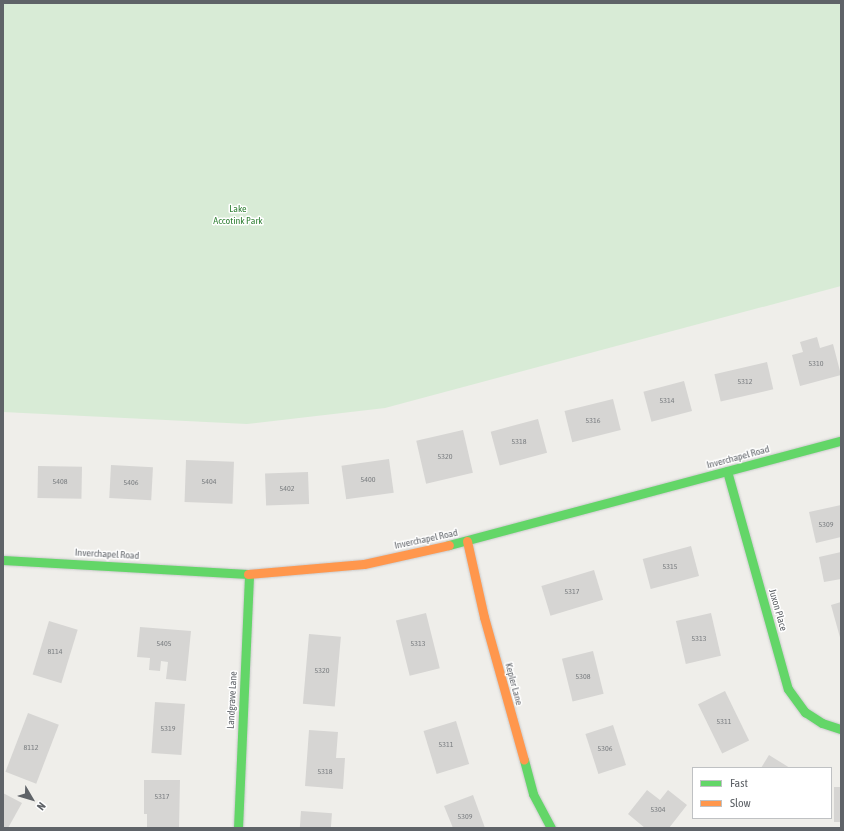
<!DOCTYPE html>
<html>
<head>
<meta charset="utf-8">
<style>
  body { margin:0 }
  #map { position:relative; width:844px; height:831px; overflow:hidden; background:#efeeea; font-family:"Asap Condensed",sans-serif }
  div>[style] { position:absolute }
  .green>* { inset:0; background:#d8ebd6 }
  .building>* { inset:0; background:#d6d5d3; transform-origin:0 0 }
  .roads { filter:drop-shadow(0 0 1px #cacacb) drop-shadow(0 0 1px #cacacb) }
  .fast>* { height:9px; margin:-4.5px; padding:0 4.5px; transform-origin:4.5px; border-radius:4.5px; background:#63d668 }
  .slow>* { height:9px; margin:-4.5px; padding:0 4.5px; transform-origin:4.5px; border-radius:4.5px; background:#ff974d }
  span { translate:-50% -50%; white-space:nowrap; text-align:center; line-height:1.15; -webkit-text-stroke:3px #fff; paint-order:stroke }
  .number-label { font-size:8px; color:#7e8184 }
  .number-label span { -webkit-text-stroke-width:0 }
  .park-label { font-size:10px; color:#348238 }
  .street-label { font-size:10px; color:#5f6368 }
  .frame { position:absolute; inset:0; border:4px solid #5f6368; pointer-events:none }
  .legend { position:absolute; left:692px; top:767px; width:140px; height:52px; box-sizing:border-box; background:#fff; border:1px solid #bfc1c3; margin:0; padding:5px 7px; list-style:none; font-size:12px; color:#5f6368 }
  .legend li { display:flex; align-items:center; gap:8px; height:20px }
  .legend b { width:20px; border:1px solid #bfc1c3 }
  .north { position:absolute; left:12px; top:779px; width:40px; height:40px; -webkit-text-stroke:3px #fff; paint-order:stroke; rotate:128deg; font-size:11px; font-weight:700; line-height:16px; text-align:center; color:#5f6368 }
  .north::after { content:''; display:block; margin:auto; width:14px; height:18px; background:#5f6368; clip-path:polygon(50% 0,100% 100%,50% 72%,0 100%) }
</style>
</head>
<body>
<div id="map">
  <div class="green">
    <i style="clip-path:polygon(3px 3px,841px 3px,841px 286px,385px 408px,247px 424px,3px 412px)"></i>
  </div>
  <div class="building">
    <i style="clip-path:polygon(817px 337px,820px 348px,833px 344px,841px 375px,800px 386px,792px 355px,803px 352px,800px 342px)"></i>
    <i style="left:767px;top:362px;width:28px;height:54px;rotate:77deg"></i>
    <i style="left:684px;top:381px;width:31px;height:42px;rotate:75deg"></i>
    <i style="left:613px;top:399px;width:32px;height:50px;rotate:76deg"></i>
    <i style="left:538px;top:419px;width:35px;height:49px;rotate:75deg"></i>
    <i style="left:463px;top:430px;width:44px;height:48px;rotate:77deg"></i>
    <i style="left:389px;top:459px;width:34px;height:48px;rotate:82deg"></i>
    <i style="left:186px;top:460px;width:48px;height:42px;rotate:2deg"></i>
    <i style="left:111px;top:465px;width:42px;height:33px;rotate:3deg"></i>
    <i style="left:38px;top:466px;width:44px;height:32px;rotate:1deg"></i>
    <i style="left:308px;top:472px;width:32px;height:43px;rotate:88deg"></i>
    <i style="clip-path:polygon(841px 505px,841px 537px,816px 543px,809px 512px)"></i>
    <i style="left:691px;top:546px;width:31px;height:50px;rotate:75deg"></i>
    <i style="clip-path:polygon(841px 552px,841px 579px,824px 582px,819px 557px)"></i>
    <i style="left:594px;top:570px;width:31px;height:55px;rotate:73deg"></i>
    <i style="clip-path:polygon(841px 602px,841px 641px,831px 605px)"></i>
    <i style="left:426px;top:613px;width:57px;height:31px;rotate:76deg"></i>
    <i style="left:711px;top:613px;width:44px;height:36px;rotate:77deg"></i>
    <i style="left:49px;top:621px;width:30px;height:56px;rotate:17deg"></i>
    <i style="clip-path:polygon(140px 627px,191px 631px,186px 681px,166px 679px,168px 662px,161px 661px,160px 671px,149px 670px,150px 658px,137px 657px)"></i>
    <i style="left:309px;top:634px;width:32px;height:70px;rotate:5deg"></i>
    <i style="left:593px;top:651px;width:44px;height:32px;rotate:76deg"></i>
    <i style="left:725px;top:691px;width:55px;height:30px;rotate:64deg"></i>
    <i style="left:155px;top:702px;width:30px;height:51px;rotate:4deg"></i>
    <i style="left:28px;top:713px;width:33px;height:63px;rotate:21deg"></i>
    <i style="left:456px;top:721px;width:45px;height:34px;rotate:73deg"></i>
    <i style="left:613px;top:725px;width:42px;height:29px;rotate:72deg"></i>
    <i style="clip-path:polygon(309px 730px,338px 732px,336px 758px,345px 758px,343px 789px,305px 786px)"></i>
    <i style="clip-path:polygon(769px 755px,790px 768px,761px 768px)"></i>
    <i style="clip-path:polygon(144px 780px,180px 780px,179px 828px,147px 828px,147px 814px,144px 814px)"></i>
    <i style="left:834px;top:787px;width:7px;height:35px"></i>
    <i style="clip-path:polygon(647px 790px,660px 800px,668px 790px,687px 805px,669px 828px,645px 828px,628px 814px)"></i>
    <i style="clip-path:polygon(3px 793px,22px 803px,8px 828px,3px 828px)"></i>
    <i style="clip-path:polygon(473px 795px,485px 828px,453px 828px,444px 806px)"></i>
    <i style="left:301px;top:811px;width:31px;height:17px;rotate:4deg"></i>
  </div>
  <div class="roads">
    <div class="fast">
      <i style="left:727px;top:471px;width:226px;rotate:74.4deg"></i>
      <i style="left:788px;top:689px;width:29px;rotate:54deg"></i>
      <i style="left:805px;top:712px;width:20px;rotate:33deg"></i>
      <i style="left:822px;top:723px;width:20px;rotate:18deg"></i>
      <i style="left:449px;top:545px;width:406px;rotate:-14.9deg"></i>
      <i style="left:3px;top:560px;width:245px;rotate:3.3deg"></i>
      <i style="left:524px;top:760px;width:35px;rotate:75deg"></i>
      <i style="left:533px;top:794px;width:38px;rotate:62deg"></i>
      <i style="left:238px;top:828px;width:254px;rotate:-87.5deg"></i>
    </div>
    <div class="slow">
      <i style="left:467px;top:541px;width:78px;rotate:77.4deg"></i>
      <i style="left:484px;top:617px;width:148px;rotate:74.4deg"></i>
      <i style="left:248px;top:574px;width:116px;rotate:-4.9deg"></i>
      <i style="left:364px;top:564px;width:87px;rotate:-12.6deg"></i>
    </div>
  </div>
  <div class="number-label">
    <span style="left:816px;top:364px">5310</span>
    <span style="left:745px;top:382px">5312</span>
    <span style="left:667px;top:401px">5314</span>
    <span style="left:593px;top:421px">5316</span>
    <span style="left:519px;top:442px">5318</span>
    <span style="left:445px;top:457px">5320</span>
    <span style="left:368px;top:480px">5400</span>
    <span style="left:60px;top:482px">5408</span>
    <span style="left:209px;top:482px">5404</span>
    <span style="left:131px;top:483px">5406</span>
    <span style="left:287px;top:489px">5402</span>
    <span style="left:826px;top:525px">5309</span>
    <span style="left:670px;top:567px">5315</span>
    <span style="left:572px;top:592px">5317</span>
    <span style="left:699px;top:639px">5313</span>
    <span style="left:164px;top:644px">5405</span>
    <span style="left:418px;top:644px">5313</span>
    <span style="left:55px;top:652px">8114</span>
    <span style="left:322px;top:671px">5320</span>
    <span style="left:583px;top:677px">5308</span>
    <span style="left:724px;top:722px">5311</span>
    <span style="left:168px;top:729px">5319</span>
    <span style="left:446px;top:745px">5311</span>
    <span style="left:31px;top:748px">8112</span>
    <span style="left:605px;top:749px">5306</span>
    <span style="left:325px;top:772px">5318</span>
    <span style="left:162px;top:797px">5317</span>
    <span style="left:658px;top:810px">5304</span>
    <span style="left:465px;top:817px">5309</span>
  </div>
  <div class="park-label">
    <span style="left:238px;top:214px">Lake<br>Accotink Park</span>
  </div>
  <div class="street-label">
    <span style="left:738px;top:457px;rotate:-15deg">Inverchapel Road</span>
    <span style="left:426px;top:539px;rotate:-12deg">Inverchapel Road</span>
    <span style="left:107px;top:554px;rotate:3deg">Inverchapel Road</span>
    <span style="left:778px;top:610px;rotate:74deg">Juxon Place</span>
    <span style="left:514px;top:684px;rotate:75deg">Kepler Lane</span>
    <span style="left:232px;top:700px;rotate:-87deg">Landgrave Lane</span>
  </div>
  <div class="frame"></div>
  <ul class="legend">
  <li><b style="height:5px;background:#63d668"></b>Fast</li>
  <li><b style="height:5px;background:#ff974d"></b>Slow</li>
  </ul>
  <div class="north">N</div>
</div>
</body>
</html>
